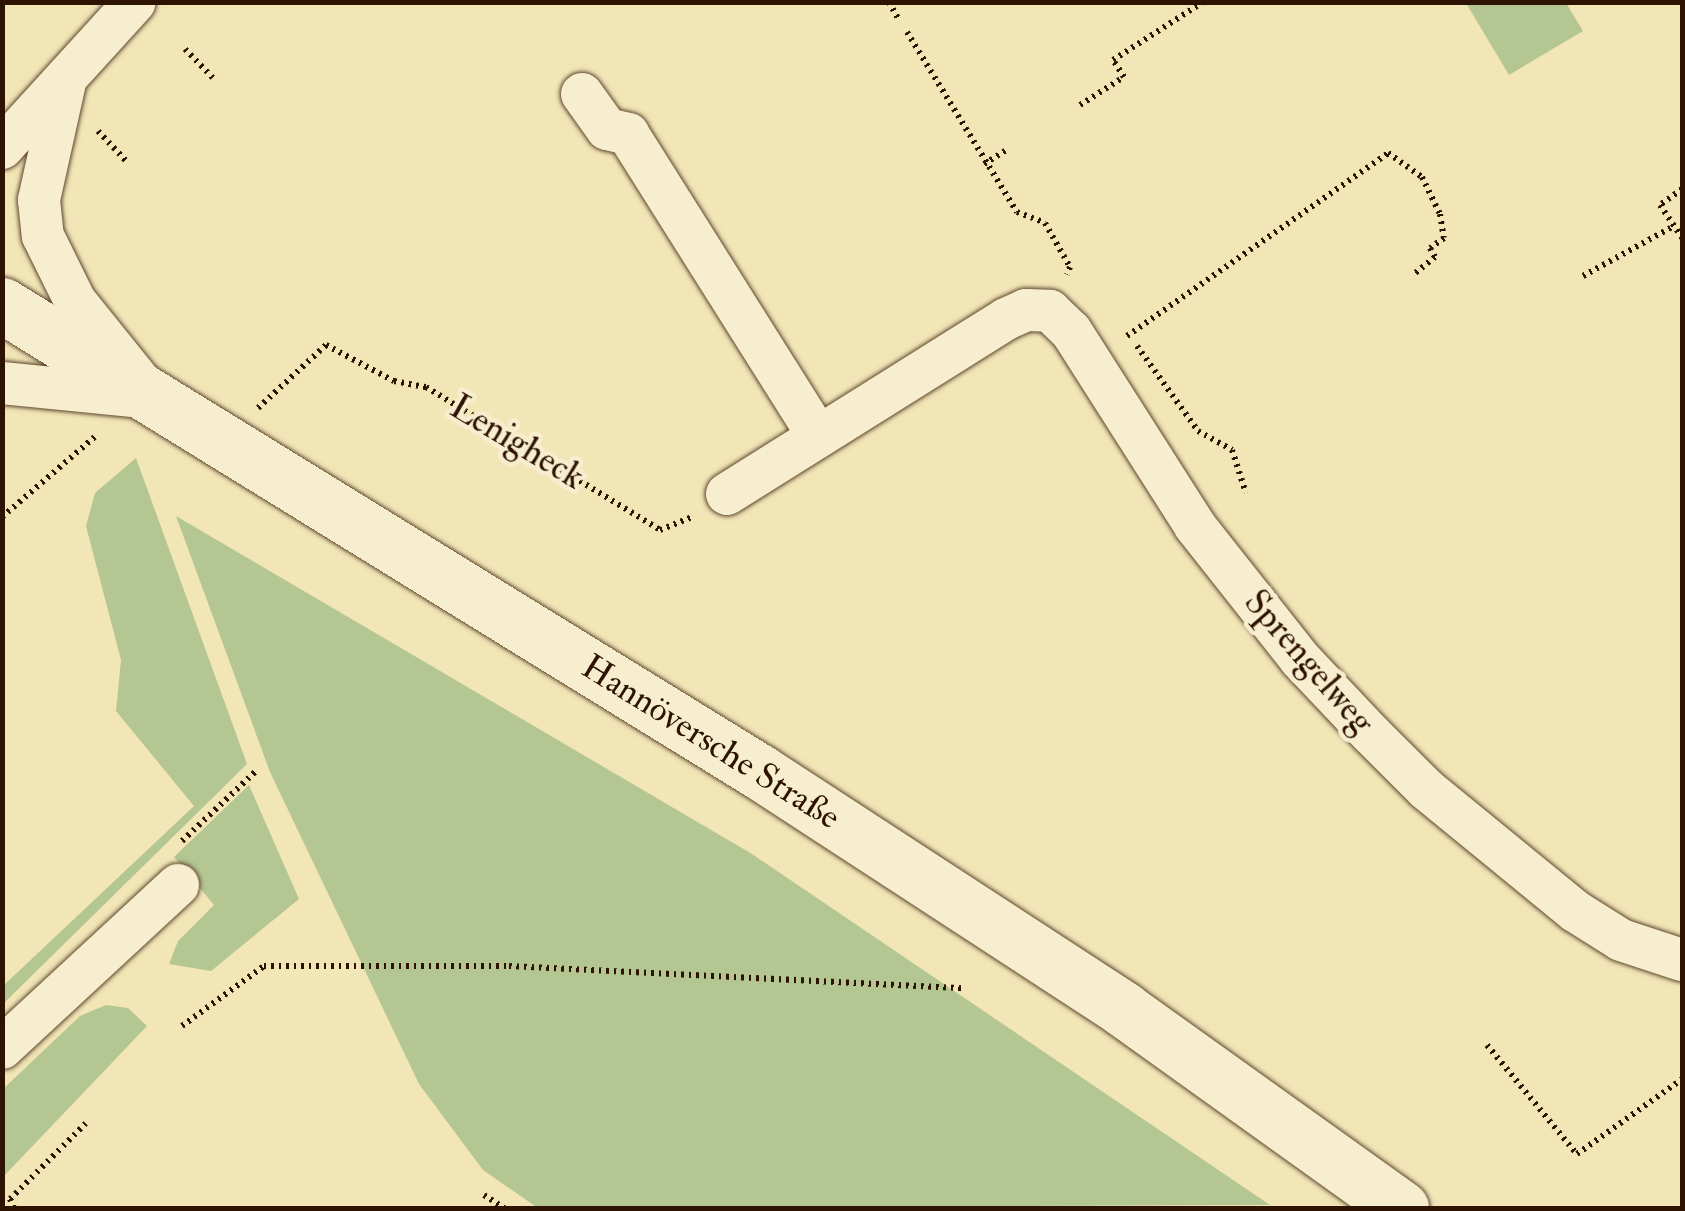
<!DOCTYPE html>
<html>
<head>
<meta charset="utf-8">
<style>
  body { margin:0 }
  #map { position:relative; width:1685px; height:1211px; overflow:hidden; background:#f2e5b6; font-family:"IM FELL Double Pica",serif }
  div>[style] { position:absolute }
  .green>* { inset:0; background:#b4c692 }
  .path>* { height:6px; margin-top:-3px; transform-origin:0; background:repeating-linear-gradient(90deg,#2e1202 0 2.5px,transparent 0 7.5px) }
  .roads { filter:drop-shadow(0 0 2px #5f472f) drop-shadow(0 0 2px #5f472f) }
  .minor>* { height:42px; margin:-21px; padding:0 21px; transform-origin:21px; border-radius:21px; background:#f7eed0 }
  .secondary>* { height:55px; margin:-27.5px; padding:0 27.5px; transform-origin:27.5px; border-radius:27.5px; background:#f7eed0 }
  span { translate:-50% -50%; white-space:nowrap; text-align:center; line-height:1.15; -webkit-text-stroke:9px #f7eed0; paint-order:stroke }
  .street-label { font-size:35px; color:#2e1202 }
  .frame { position:absolute; inset:0; border:5px solid #2e1202; pointer-events:none }
</style>
</head>
<body>
<div id="map">
  <div class="green">
    <i style="clip-path:polygon(1466px 3px,1566px 3px,1583px 31px,1509px 75px)"></i>
    <i style="clip-path:polygon(136px 458px,247px 764px,3px 1004px,3px 986px,194px 806px,116px 711px,121px 660px,86px 526px,95px 493px)"></i>
    <i style="clip-path:polygon(176px 516px,752px 854px,1270px 1205px,538px 1208px,483px 1170px,419px 1084px,270px 772px)"></i>
    <i style="clip-path:polygon(249px 785px,299px 899px,211px 971px,169px 964px,178px 941px,214px 905px,174px 857px)"></i>
    <i style="clip-path:polygon(106px 1005px,128px 1008px,147px 1026px,3px 1177px,3px 1089px,80px 1016px)"></i>
  </div>
  <div class="path">
    <i style="left:889px;top:2px;width:18px;rotate:61deg"></i>
    <i style="left:907px;top:32px;width:211px;rotate:58.6deg"></i>
    <i style="left:1017px;top:212px;width:30px;rotate:21deg"></i>
    <i style="left:1045px;top:223px;width:51px;rotate:60.4deg"></i>
    <i style="left:1070px;top:267px;width:8px;rotate:113deg"></i>
    <i style="left:185px;top:49px;width:40px;rotate:46deg"></i>
    <i style="left:1080px;top:105px;width:52px;rotate:-32.5deg"></i>
    <i style="left:1124px;top:77px;width:20px;rotate:-123deg"></i>
    <i style="left:1113px;top:60px;width:107px;rotate:-32.8deg"></i>
    <i style="left:98px;top:131px;width:44px;rotate:46.8deg"></i>
    <i style="left:984px;top:164px;width:25px;rotate:-32deg"></i>
    <i style="left:1682px;top:189px;width:27px;rotate:144deg"></i>
    <i style="left:1660px;top:205px;width:40px;rotate:56deg"></i>
    <i style="left:1583px;top:276px;width:104px;rotate:-28.8deg"></i>
    <i style="left:1127px;top:336px;width:319px;rotate:-35deg"></i>
    <i style="left:1388px;top:153px;width:42px;rotate:35.2deg"></i>
    <i style="left:1422px;top:177px;width:41px;rotate:64.1deg"></i>
    <i style="left:1440px;top:214px;width:24px;rotate:81deg"></i>
    <i style="left:1444px;top:238px;width:17px;rotate:144deg"></i>
    <i style="left:1430px;top:248px;width:10px;rotate:61deg"></i>
    <i style="left:1435px;top:257px;width:28px;rotate:141deg"></i>
    <i style="left:1137px;top:346px;width:105px;rotate:54.3deg"></i>
    <i style="left:1198px;top:431px;width:39px;rotate:29deg"></i>
    <i style="left:1232px;top:450px;width:45px;rotate:72deg"></i>
    <i style="left:258px;top:408px;width:93px;rotate:-42.8deg"></i>
    <i style="left:326px;top:345px;width:77px;rotate:27.9deg"></i>
    <i style="left:394px;top:381px;width:33px;rotate:11deg"></i>
    <i style="left:426px;top:387px;width:274px;rotate:31.4deg"></i>
    <i style="left:660px;top:530px;width:35px;rotate:-22deg"></i>
    <i style="left:2px;top:517px;width:125px;rotate:-40.8deg"></i>
    <i style="left:182px;top:841px;width:103px;rotate:-43.4deg"></i>
    <i style="left:182px;top:1026px;width:102px;rotate:-36.2deg"></i>
    <i style="left:264px;top:966px;width:245px"></i>
    <i style="left:509px;top:966px;width:455px;rotate:2.8deg"></i>
    <i style="left:1487px;top:1045px;width:141px;rotate:50.5deg"></i>
    <i style="left:1577px;top:1154px;width:129px;rotate:-35.5deg"></i>
    <i style="left:484px;top:1195px;width:24px;rotate:33deg"></i>
    <i style="left:14px;top:1208px;width:10px;rotate:-114deg"></i>
    <i style="left:10px;top:1199px;width:107px;rotate:-45deg"></i>
  </div>
  <div class="roads">
    <div class="minor">
      <i style="left:66px;top:78px;width:125px;rotate:102.5deg"></i>
      <i style="left:39px;top:200px;width:36px;rotate:84deg"></i>
      <i style="left:43px;top:236px;width:72px;rotate:63.8deg"></i>
      <i style="left:75px;top:301px;width:100px;rotate:51.1deg"></i>
      <i style="left:582px;top:94px;width:43px;rotate:54.5deg"></i>
      <i style="left:607px;top:129px;width:22px;rotate:13deg"></i>
      <i style="left:628px;top:134px;width:357px;rotate:57.8deg"></i>
      <i style="left:2px;top:148px;width:197px;rotate:-47.7deg"></i>
      <i style="left:2px;top:383px;width:152px;rotate:5.7deg"></i>
      <i style="left:727px;top:494px;width:329px;rotate:-32.1deg"></i>
      <i style="left:1006px;top:319px;width:22px;rotate:-24deg"></i>
      <i style="left:1026px;top:310px;width:24px;rotate:2deg"></i>
      <i style="left:1050px;top:311px;width:29px;rotate:44deg"></i>
      <i style="left:1071px;top:331px;width:231px;rotate:57.5deg"></i>
      <i style="left:1195px;top:526px;width:169px;rotate:51.7deg"></i>
      <i style="left:1300px;top:659px;width:103px;rotate:46.6deg"></i>
      <i style="left:1371px;top:734px;width:78px;rotate:45deg"></i>
      <i style="left:1426px;top:789px;width:193px;rotate:39.3deg"></i>
      <i style="left:1575px;top:911px;width:54px;rotate:32.2deg"></i>
      <i style="left:1621px;top:940px;width:64px;rotate:18.2deg"></i>
      <i style="left:2px;top:1048px;width:240px;rotate:-42.8deg"></i>
    </div>
    <div class="secondary">
      <i style="left:2px;top:305px;width:890px;rotate:31.64deg"></i>
      <i style="left:760px;top:772px;width:434px;rotate:33.1deg"></i>
      <i style="left:1123px;top:1009px;width:342px;rotate:35.6deg"></i>
    </div>
  </div>
  <div class="street-label">
    <span style="left:517px;top:442px;rotate:31deg">Lenigheck</span>
    <span style="left:1309px;top:662px;rotate:49deg">Sprengelweg</span>
    <span style="left:711px;top:742px;rotate:32deg">Hannöversche Straße</span>
  </div>
  <div class="frame"></div>
</div>
</body>
</html>
